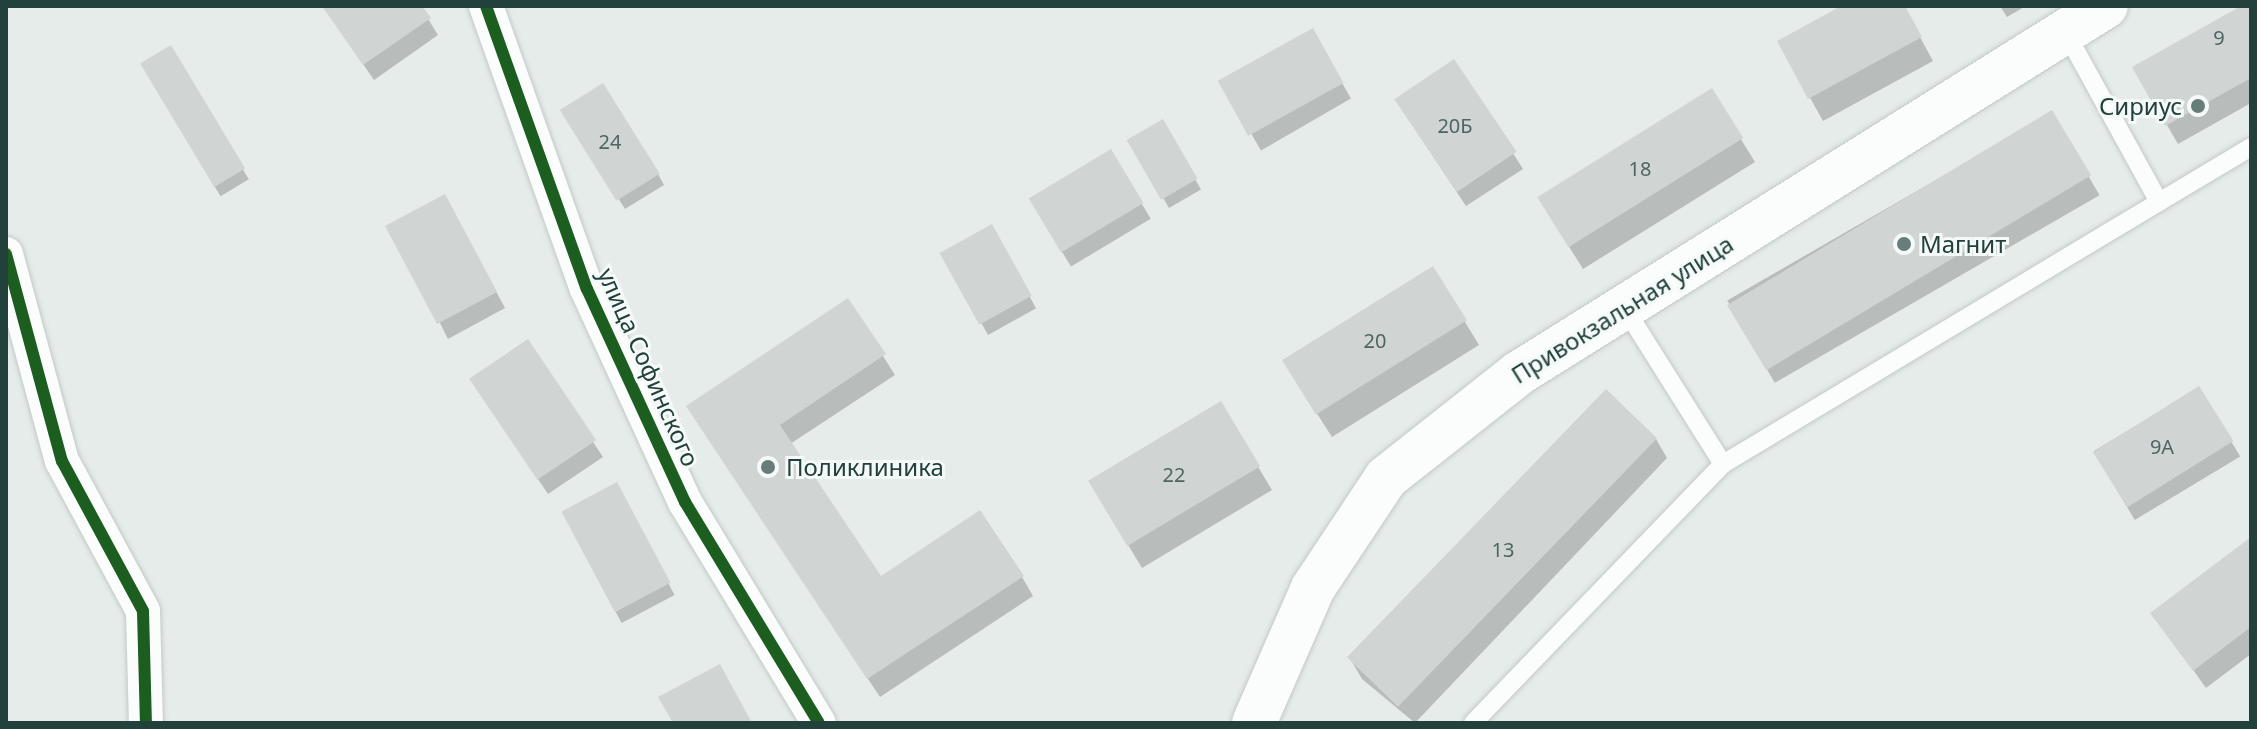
<!DOCTYPE html>
<html>
<head>
<meta charset="utf-8">
<style>
  body { margin:0 }
  #map { position:relative; width:2257px; height:729px; overflow:hidden; background:#e6ece9; font-family:"Noto Sans",sans-serif }
  div>[style] { position:absolute }
  .shadow>* { inset:0; background:#0003; transform-origin:0 0 }
  .building>* { inset:0; background:#d0d5d4; transform-origin:0 0 }
  .roads { filter:drop-shadow(0 0 2px #c3c9c7) drop-shadow(0 0 2px #c3c9c7) }
  .lane>* { height:18px; margin:-9px; padding:0 9px; transform-origin:9px; border-radius:9px; background:#fbfcfc }
  .street>* { height:34px; margin:-17px; padding:0 17px; transform-origin:17px; border-radius:17px; background:#fbfcfc }
  .secondary>* { height:44px; margin:-22px; padding:0 22px; transform-origin:22px; border-radius:22px; background:#fbfcfc }
  .cycleway>* { height:12px; margin:-6px; padding:0 6px; transform-origin:6px; border-radius:6px; background:#1b5e20 }
  .dots>* { width:22px; height:22px; translate:-50% -50%; box-sizing:border-box; border:4px solid #f5faf8; border-radius:50% }
  span { translate:-50% -50%; white-space:nowrap; text-align:center; line-height:1.15; -webkit-text-stroke:6px #f5faf8; paint-order:stroke }
  .number-label { font-size:20px; color:#4e6662 }
  .number-label span { -webkit-text-stroke-width:0 }
  .poi-label { font-size:24px; color:#22413c }
  .right { translate:-100% -50%; text-align:right }
  .left { translate:0 -50%; text-align:left }
  .street-label { font-size:24px; color:#22413c }
  .frame { position:absolute; inset:0; border:8px solid #22413c; pointer-events:none }
</style>
</head>
<body>
<div id="map">
  <div class="shadow">
    <i style="clip-path:polygon(323px 6px,420px 6px,438px 35px,374px 80px)"></i>
    <i style="clip-path:polygon(1846px 6px,1903px 6px,1933px 61px,1823px 121px,1779px 42px)"></i>
    <i style="clip-path:polygon(2000px 6px,2026px 6px,2007px 17px)"></i>
    <i style="clip-path:polygon(2245px 6px,2251px 6px,2251px 103px,2178px 144px,2134px 68px)"></i>
    <i style="left:1312px;top:31px;width:78px;height:104px;rotate:60deg"></i>
    <i style="left:170px;top:48px;width:153px;height:33px;rotate:59deg"></i>
    <i style="clip-path:polygon(1454px 61px,1523px 169px,1466px 206px,1405px 114px)"></i>
    <i style="clip-path:polygon(1711px 91px,1755px 162px,1583px 269px,1553px 221px)"></i>
    <i style="left:2052px;top:113px;width:95px;height:375px;rotate:60deg"></i>
    <i style="clip-path:polygon(569px 121px,658px 174px,664px 185px,625px 209px)"></i>
    <i style="left:1162px;top:122px;width:78px;height:37px;rotate:60deg"></i>
    <i style="left:1110px;top:151px;width:79px;height:93px;rotate:59deg"></i>
    <i style="clip-path:polygon(453px 212px,505px 308px,448px 339px,440px 323px)"></i>
    <i style="left:991px;top:227px;width:93px;height:55px;rotate:61deg"></i>
    <i style="clip-path:polygon(1432px 268px,1479px 345px,1332px 437px,1298px 384px)"></i>
    <i style="clip-path:polygon(848px 301px,895px 375px,790px 444px,880px 579px,1022px 577px,1033px 596px,880px 697px,699px 425px)"></i>
    <i style="clip-path:polygon(527px 342px,603px 457px,548px 494px,481px 395px)"></i>
    <i style="left:2199px;top:388px;width:80px;height:123px;rotate:59deg"></i>
    <i style="clip-path:polygon(1220px 404px,1272px 490px,1142px 568px,1104px 505px)"></i>
    <i style="clip-path:polygon(1656px 439px,1667px 458px,1415px 723px,1362px 679px,1351px 660px)"></i>
    <i style="left:622px;top:496px;width:112px;height:60px;rotate:62deg"></i>
    <i style="clip-path:polygon(2251px 540px,2251px 654px,2206px 688px,2153px 613px)"></i>
  </div>
  <div class="building">
    <i style="clip-path:polygon(322px 6px,422px 6px,431px 18px,363px 65px)"></i>
    <i style="clip-path:polygon(1841px 6px,1905px 6px,1922px 37px,1808px 99px,1777px 41px)"></i>
    <i style="clip-path:polygon(2241px 6px,2251px 6px,2251px 78px,2165px 126px,2132px 67px)"></i>
    <i style="left:1313px;top:28px;width:63px;height:109px;rotate:61deg"></i>
    <i style="left:171px;top:45px;width:144px;height:36px;rotate:59deg"></i>
    <i style="left:1454px;top:59px;width:112px;height:72px;rotate:56deg"></i>
    <i style="left:603px;top:83px;width:107px;height:51px;rotate:58deg"></i>
    <i style="left:1712px;top:88px;width:59px;height:206px;rotate:58deg"></i>
    <i style="left:2052px;top:110px;width:76px;height:379px;rotate:59deg"></i>
    <i style="left:1163px;top:119px;width:69px;height:42px;rotate:60deg"></i>
    <i style="left:1111px;top:149px;width:63px;height:96px;rotate:59deg"></i>
    <i style="left:445px;top:194px;width:111px;height:68px;rotate:62deg"></i>
    <i style="left:992px;top:224px;width:82px;height:60px;rotate:61deg"></i>
    <i style="left:1433px;top:266px;width:64px;height:178px;rotate:58deg"></i>
    <i style="clip-path:polygon(848px 298px,886px 354px,780px 425px,881px 576px,980px 510px,1024px 576px,867px 679px,686px 406px)"></i>
    <i style="left:528px;top:339px;width:122px;height:71px;rotate:56deg"></i>
    <i style="left:2199px;top:386px;width:65px;height:125px;rotate:58deg"></i>
    <i style="left:1606px;top:389px;width:71px;height:373px;rotate:44deg"></i>
    <i style="left:1221px;top:401px;width:76px;height:155px;rotate:59deg"></i>
    <i style="left:617px;top:482px;width:114px;height:63px;rotate:62deg"></i>
    <i style="clip-path:polygon(2251px 537px,2251px 627px,2193px 671px,2150px 613px)"></i>
    <i style="clip-path:polygon(720px 664px,752px 723px,673px 723px,658px 697px)"></i>
  </div>
  <div class="roads">
    <div class="lane">
      <i style="left:2159px;top:202px;width:107px;rotate:-30.9deg"></i>
      <i style="left:1624px;top:307px;width:186px;rotate:57.8deg"></i>
      <i style="left:1723px;top:464px;width:509px;rotate:-31deg"></i>
      <i style="left:2159px;top:202px;width:195px;rotate:-118.8deg"></i>
      <i style="left:1473px;top:723px;width:360px;rotate:-46deg"></i>
    </div>
    <div class="street">
      <i style="left:486px;top:6px;width:300px;rotate:70.4deg"></i>
      <i style="left:587px;top:289px;width:234px;rotate:65.3deg"></i>
      <i style="left:685px;top:502px;width:258px;rotate:58.8deg"></i>
      <i style="left:6px;top:254px;width:214px;rotate:74.9deg"></i>
      <i style="left:62px;top:461px;width:170px;rotate:61.6deg"></i>
      <i style="left:143px;top:611px;width:112px;rotate:88.5deg"></i>
    </div>
    <div class="secondary">
      <i style="left:1254px;top:723px;width:147px;rotate:-66.4deg"></i>
      <i style="left:1313px;top:588px;width:132px;rotate:-56.4deg"></i>
      <i style="left:1386px;top:478px;width:169px;rotate:-38.3deg"></i>
      <i style="left:1519px;top:373px;width:692px;rotate:-32.01deg"></i>
    </div>
  </div>
  <div class="cycleway">
    <i style="left:486px;top:6px;width:300px;rotate:70.4deg"></i>
    <i style="left:587px;top:289px;width:234px;rotate:65.3deg"></i>
    <i style="left:685px;top:502px;width:258px;rotate:58.8deg"></i>
    <i style="left:6px;top:254px;width:214px;rotate:74.9deg"></i>
    <i style="left:62px;top:461px;width:170px;rotate:61.6deg"></i>
    <i style="left:143px;top:611px;width:112px;rotate:88.5deg"></i>
  </div>
  <div class="dots">
    <i style="left:2198px;top:106px;background:#677d79"></i>
    <i style="left:1904px;top:244px;background:#677d79"></i>
    <i style="left:768px;top:467px;background:#677d79"></i>
  </div>
  <div class="number-label">
    <span style="left:2219px;top:37px">9</span>
    <span style="left:1455px;top:125px">20Б</span>
    <span style="left:610px;top:141px">24</span>
    <span style="left:1640px;top:168px">18</span>
    <span style="left:1375px;top:340px">20</span>
    <span style="left:2162px;top:446px">9А</span>
    <span style="left:1174px;top:474px">22</span>
    <span style="left:1503px;top:549px">13</span>
  </div>
  <div class="poi-label">
    <span class="right" style="left:2182px;top:106px">Сириус</span>
    <span class="left" style="left:1920px;top:244px">Магнит</span>
    <span class="left" style="left:786px;top:467px">Поликлиника</span>
  </div>
  <div class="street-label">
    <span style="left:1622px;top:309px;rotate:-32deg">Привокзальная улица</span>
    <span style="left:649px;top:367px;rotate:66deg">улица Софинского</span>
  </div>
  <div class="frame"></div>
</div>
</body>
</html>
